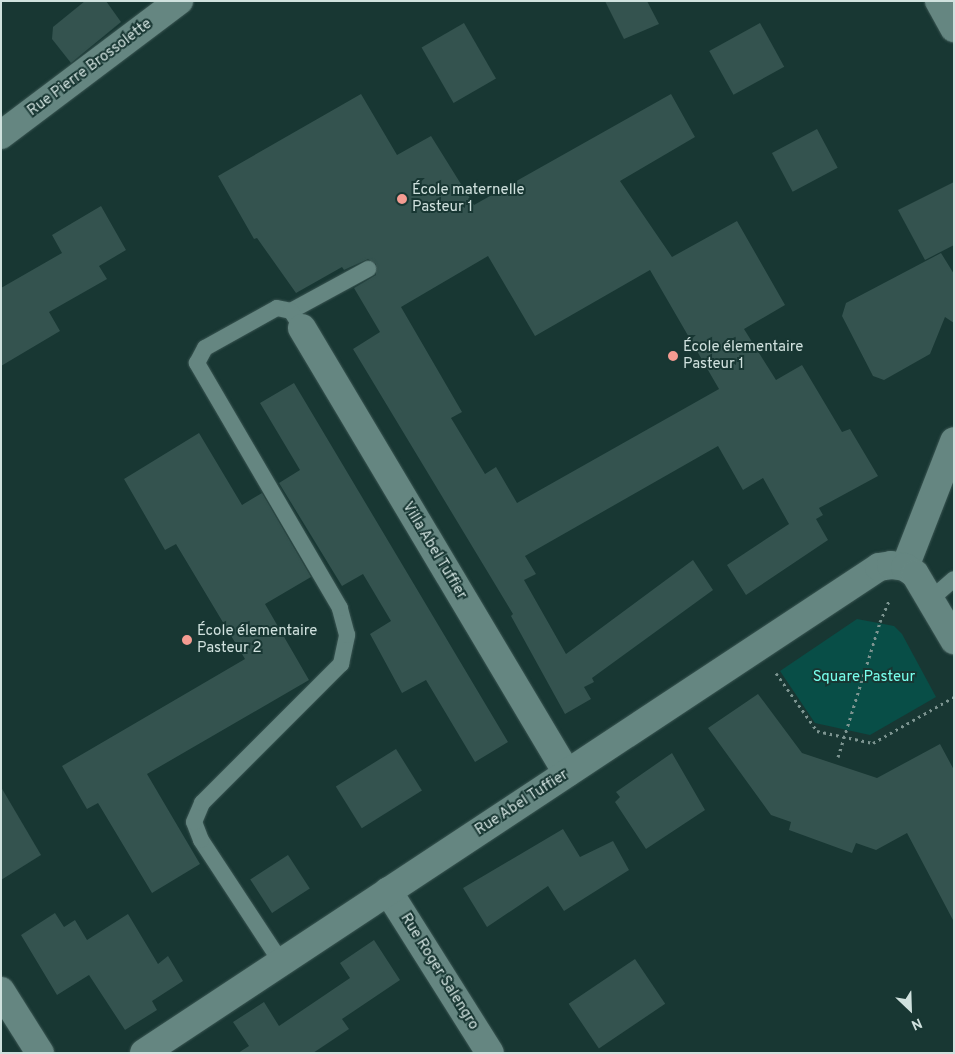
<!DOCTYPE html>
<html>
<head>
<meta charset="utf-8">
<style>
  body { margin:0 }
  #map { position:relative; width:955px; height:1054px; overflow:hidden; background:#183733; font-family:Overpass,sans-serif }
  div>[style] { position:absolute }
  .green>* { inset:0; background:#084e47 }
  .building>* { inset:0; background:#34534f; transform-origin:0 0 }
  .path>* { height:3px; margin-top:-1.5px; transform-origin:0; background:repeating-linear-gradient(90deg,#7c9490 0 2.5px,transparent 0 6.5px) }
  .roads { filter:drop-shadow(0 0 1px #3a5552) drop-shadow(0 0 1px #3a5552) }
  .lane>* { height:16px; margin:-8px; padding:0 8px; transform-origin:8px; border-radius:8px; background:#658681 }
  .street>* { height:28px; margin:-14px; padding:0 14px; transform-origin:14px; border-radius:14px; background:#658681 }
  .dots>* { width:14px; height:14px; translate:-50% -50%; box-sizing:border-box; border:2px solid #183733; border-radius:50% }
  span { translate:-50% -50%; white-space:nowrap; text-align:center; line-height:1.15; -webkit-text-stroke:4px #183733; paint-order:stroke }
  .street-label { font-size:15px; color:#d0e1de }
  .poi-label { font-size:15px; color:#d0e1de }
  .left { translate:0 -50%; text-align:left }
  .park-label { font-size:15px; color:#78ffed }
  .frame { position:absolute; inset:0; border:2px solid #d0e1de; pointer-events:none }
  .north { position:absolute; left:885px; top:984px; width:50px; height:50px; -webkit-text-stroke:4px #183733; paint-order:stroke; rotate:156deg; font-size:14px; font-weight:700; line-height:20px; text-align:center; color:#d0e1de }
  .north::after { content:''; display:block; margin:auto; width:18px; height:22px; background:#d0e1de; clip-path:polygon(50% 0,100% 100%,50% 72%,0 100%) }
</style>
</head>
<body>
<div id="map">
  <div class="green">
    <i style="clip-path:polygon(857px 619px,894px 626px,902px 634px,936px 697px,870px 735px,815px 723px,780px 671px)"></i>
  </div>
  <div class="building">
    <i style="clip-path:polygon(85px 1px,106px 1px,121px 22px,71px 63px,52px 39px,53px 27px)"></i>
    <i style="clip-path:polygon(605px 1px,647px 1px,659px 24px,624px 39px)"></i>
    <i style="left:464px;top:23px;width:64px;height:49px;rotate:60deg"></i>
    <i style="left:760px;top:23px;width:50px;height:58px;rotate:61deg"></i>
    <i style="clip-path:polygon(evenodd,361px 94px,397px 155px,431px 136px,474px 205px,671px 94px,695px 137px,620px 181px,672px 257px,737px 221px,785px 305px,744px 329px,776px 380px,802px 365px,842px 432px,850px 429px,878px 476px,819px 508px,823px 515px,816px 519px,828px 540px,746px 595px,727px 565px,789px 524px,763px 478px,743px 490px,718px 446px,525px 556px,536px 574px,524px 580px,566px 654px,693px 560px,713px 590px,592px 678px,594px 682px,584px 687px,591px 699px,565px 714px,511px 616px,513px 614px,353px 349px,380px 332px,354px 288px,376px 275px,376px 264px,368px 259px,344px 270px,342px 267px,296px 293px,257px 238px,254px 239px,218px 176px,361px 94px,488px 256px,535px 336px,650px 270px,719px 389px,517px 503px,496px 467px,485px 474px,451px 418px,462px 412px,401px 307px,488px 256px)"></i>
    <i style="left:817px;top:129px;width:44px;height:51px;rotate:62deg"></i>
    <i style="clip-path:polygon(954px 182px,954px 245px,925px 260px,898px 210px)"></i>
    <i style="clip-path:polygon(101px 206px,126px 250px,99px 266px,107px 279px,49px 312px,60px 331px,1px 366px,1px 288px,62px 253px,52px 235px)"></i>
    <i style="clip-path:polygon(941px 253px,954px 274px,954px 323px,945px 317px,930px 354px,884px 380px,873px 376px,842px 316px,846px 303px)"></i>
    <i style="clip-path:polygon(294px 383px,508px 742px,475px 762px,426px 680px,402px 693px,370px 634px,391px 621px,363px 574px,342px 586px,279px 483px,300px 470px,260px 403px)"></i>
    <i style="clip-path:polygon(199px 433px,242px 505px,262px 493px,311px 577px,265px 604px,309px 680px,147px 774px,200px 864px,152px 893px,98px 803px,87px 809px,62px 766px,245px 659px,176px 544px,165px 550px,124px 479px)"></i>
    <i style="clip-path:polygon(758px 694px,802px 753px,877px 778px,940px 744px,954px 770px,954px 922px,907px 833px,876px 850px,856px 843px,852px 853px,789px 830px,791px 822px,771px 815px,708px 728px)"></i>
    <i style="left:396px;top:749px;width:49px;height:71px;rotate:58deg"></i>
    <i style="clip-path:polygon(672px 753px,705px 810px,646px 849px,615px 802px,620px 797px,616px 792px)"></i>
    <i style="clip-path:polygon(1px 787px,41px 855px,1px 880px)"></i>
    <i style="clip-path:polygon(563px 829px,580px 857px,613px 841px,629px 870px,564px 911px,548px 886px,487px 927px,463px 888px)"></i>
    <i style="left:288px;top:855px;width:40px;height:45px;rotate:57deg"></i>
    <i style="clip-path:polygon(55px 913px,64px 927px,75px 920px,87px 940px,128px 914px,158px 964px,168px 956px,183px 981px,152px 1001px,157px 1010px,125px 1030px,89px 975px,57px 995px,21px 935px)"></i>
    <i style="clip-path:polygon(374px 940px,400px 980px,342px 1019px,349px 1029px,313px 1053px,238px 1053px,249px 1046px,233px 1022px,264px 1002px,279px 1026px,350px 978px,340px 963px)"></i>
    <i style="left:635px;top:959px;width:54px;height:80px;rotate:56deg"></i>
  </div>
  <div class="path">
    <i style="left:776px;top:673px;width:71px;rotate:54.7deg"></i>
    <i style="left:817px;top:731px;width:57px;rotate:12.1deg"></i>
    <i style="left:873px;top:743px;width:93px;rotate:-29.6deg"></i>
    <i style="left:838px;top:757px;width:141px;rotate:-72.7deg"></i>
    <i style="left:880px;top:622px;width:23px;rotate:-67deg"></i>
  </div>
  <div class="roads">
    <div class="lane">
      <i style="left:291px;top:311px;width:88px;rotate:-28.6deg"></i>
      <i style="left:931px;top:599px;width:30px;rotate:-41deg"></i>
      <i style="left:281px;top:962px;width:146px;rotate:-123.3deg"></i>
      <i style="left:201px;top:840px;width:19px;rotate:-111deg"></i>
      <i style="left:194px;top:822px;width:21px;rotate:-67deg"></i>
      <i style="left:202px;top:803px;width:197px;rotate:-45deg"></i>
      <i style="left:341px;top:664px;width:30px;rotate:-78deg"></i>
      <i style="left:347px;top:635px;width:28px;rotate:-105deg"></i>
      <i style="left:340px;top:608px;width:284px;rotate:-120.3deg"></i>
      <i style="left:197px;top:363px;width:17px;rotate:-62deg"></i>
      <i style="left:205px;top:348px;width:82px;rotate:-29.1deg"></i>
      <i style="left:277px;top:308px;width:14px;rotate:12deg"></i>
      <i style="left:291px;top:311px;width:20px;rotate:57deg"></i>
    </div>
    <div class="street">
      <i style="left:939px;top:1px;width:31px;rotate:61deg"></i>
      <i style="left:1px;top:135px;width:223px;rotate:-37deg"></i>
      <i style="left:302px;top:328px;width:518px;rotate:59.23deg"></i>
      <i style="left:905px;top:567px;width:135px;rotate:-68.7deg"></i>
      <i style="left:388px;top:891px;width:191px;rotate:57.8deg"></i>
      <i style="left:1px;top:991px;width:73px;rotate:57.8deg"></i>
      <i style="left:144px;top:1053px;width:881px;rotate:-33.47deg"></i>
      <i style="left:879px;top:567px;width:12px;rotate:-9deg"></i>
      <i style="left:891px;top:565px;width:14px;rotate:8deg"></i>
      <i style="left:905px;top:567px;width:12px;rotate:35deg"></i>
      <i style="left:915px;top:574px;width:77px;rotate:59.4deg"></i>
    </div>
  </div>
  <div class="dots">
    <i style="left:402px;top:199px;background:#f59c92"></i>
    <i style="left:673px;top:356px;background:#f59c92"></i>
    <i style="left:187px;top:640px;background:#f59c92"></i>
  </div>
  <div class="street-label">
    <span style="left:90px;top:68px;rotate:-37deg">Rue Pierre Brossolette</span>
    <span style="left:434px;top:551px;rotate:59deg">Villa Abel Tuffier</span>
    <span style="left:522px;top:803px;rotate:-33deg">Rue Abel Tuffier</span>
    <span style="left:439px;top:972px;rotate:58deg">Rue Roger Salengro</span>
  </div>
  <div class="poi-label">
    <span class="left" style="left:412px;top:199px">École maternelle<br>Pasteur 1</span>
    <span class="left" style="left:683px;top:356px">École élementaire<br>Pasteur 1</span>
    <span class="left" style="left:197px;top:640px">École élementaire<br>Pasteur 2</span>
  </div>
  <div class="park-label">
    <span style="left:864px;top:678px">Square Pasteur</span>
  </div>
  <div class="frame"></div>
  <div class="north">N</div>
</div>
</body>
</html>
